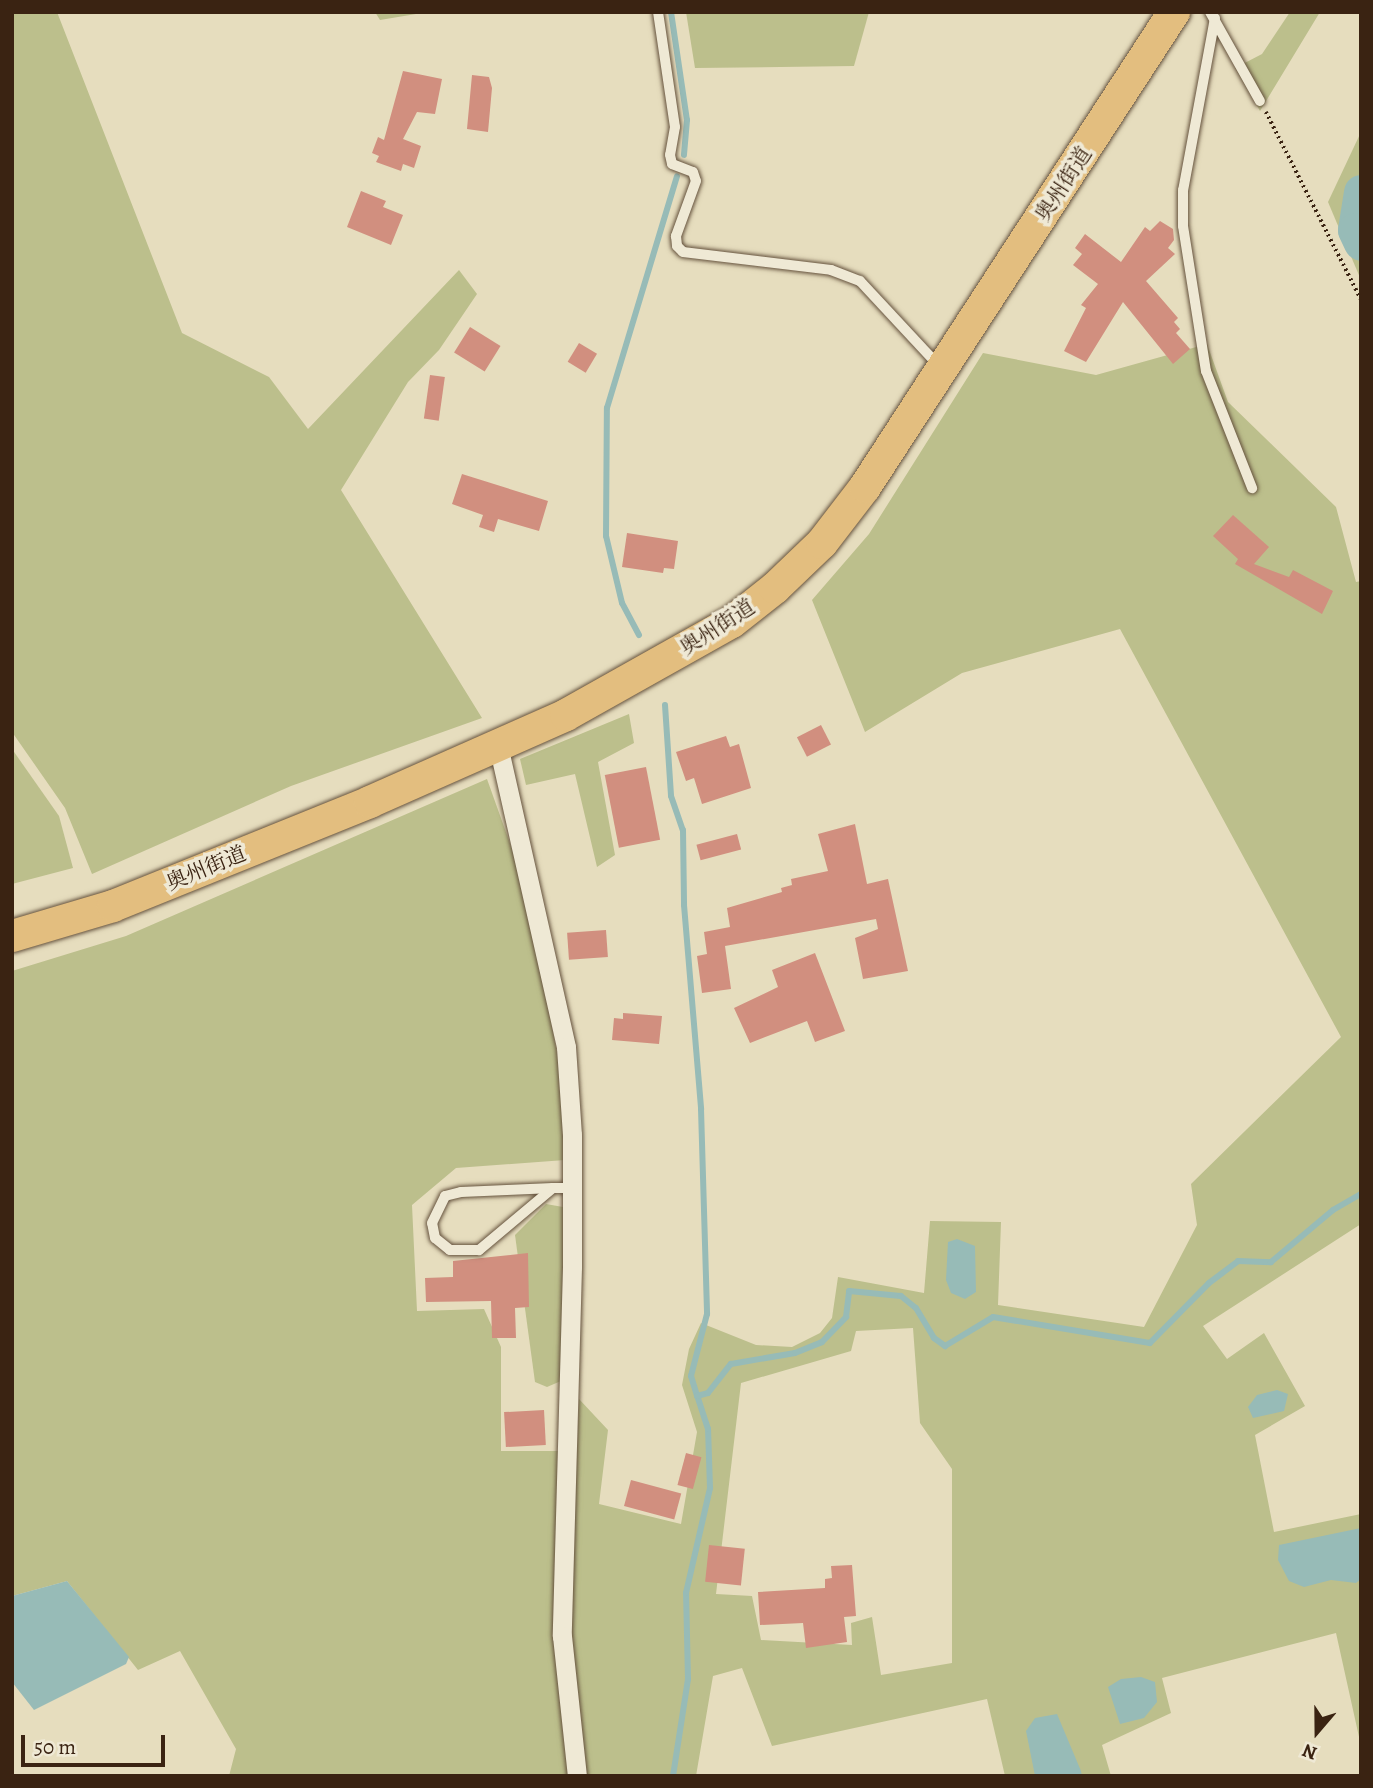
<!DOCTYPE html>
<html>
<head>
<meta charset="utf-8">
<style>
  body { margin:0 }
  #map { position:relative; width:1373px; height:1788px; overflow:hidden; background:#e6ddbe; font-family:Alegreya,"Noto Serif JP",serif }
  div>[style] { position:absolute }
  .green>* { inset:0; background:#bcbf8c }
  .water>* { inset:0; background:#97bbb7 }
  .stream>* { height:6px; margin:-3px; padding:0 3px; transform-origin:3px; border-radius:3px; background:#97bbb7 }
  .river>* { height:35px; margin:-17.5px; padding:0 17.5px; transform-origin:17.5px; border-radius:17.5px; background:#97bbb7 }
  .building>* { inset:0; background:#d18f7f; transform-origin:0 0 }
  .path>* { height:3.5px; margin-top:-1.75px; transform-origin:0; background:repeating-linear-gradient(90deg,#3a2312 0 2px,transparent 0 5.5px) }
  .roads { filter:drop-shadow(0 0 2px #65523d) drop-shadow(0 0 2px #65523d) }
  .service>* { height:10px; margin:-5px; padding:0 5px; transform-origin:5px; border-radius:5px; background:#efe9d5 }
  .minor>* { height:19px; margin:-9.5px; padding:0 9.5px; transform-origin:9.5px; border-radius:9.5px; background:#efe9d5 }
  .trunk>* { height:32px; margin:-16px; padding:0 16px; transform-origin:16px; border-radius:16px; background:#e3be7f }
  span { translate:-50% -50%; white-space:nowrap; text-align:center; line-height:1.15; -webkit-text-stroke:7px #efe9d5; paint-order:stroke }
  .street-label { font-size:21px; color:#3a2312 }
  .frame { position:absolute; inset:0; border:14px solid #3a2312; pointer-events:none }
  .north { position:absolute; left:1282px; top:1697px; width:70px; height:70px; -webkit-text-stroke:5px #efe9d5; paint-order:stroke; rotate:200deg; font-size:19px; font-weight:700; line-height:28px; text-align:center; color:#3a2312 }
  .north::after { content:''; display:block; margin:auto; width:24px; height:32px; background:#3a2312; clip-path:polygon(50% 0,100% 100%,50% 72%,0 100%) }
  .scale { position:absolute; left:21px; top:1735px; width:144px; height:32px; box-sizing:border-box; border:4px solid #3a2312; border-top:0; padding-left:9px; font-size:21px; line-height:24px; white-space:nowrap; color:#3a2312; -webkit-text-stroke:5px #efe9d5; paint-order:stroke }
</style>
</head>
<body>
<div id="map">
  <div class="green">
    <i style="clip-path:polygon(12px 12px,57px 12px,182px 333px,269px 377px,308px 429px,459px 270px,477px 294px,439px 350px,408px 382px,341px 490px,482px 718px,291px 786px,92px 874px,65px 808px,12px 732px)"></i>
    <i style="clip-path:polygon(375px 12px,428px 12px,380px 20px)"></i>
    <i style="clip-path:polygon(686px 12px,869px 12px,854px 66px,695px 68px)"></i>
    <i style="clip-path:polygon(1290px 12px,1320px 12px,1260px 111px,1235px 68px,1262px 54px)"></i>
    <i style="clip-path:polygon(1361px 132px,1361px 280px,1328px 202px)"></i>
    <i style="clip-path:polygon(evenodd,1207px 344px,1228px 402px,1336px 507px,1356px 582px,1361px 581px,1361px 1224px,1203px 1326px,1227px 1359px,1264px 1333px,1305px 1406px,1255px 1435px,1274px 1532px,1361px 1514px,1361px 1746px,1336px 1633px,1162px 1678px,1171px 1713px,1102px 1745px,1111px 1776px,1005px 1776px,987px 1699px,772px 1746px,742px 1668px,713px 1676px,696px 1776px,229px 1776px,236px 1749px,180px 1651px,138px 1670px,67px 1581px,12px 1596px,12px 971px,126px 936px,487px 779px,527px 891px,561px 1075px,565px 1160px,456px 1168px,412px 1205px,417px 1311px,484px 1309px,501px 1347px,501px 1451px,577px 1451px,579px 1399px,608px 1430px,599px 1504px,681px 1524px,697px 1432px,682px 1385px,689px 1349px,701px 1323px,756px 1345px,792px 1347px,820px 1333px,832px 1318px,838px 1277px,924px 1293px,930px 1221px,1001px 1222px,998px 1305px,1144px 1327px,1197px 1225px,1191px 1184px,1341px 1037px,1120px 629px,962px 673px,865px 732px,812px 600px,869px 534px,983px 353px,1096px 375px,1207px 344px,913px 1328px,920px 1423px,952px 1469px,952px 1663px,881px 1675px,872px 1617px,851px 1623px,852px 1645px,761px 1640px,752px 1596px,716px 1594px,741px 1383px,851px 1351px,856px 1331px,913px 1328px)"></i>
    <i style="clip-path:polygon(629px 714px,634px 743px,598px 762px,615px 855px,597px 867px,575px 774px,526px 785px,520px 759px)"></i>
    <i style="clip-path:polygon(12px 749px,59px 816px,73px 868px,12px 884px)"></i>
    <i style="clip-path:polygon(546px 1204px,563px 1207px,565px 1305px,561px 1381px,547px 1387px,535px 1382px,515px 1235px)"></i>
  </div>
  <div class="water">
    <i style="clip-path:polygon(957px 1239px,975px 1246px,976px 1292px,965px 1299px,951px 1293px,946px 1280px,948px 1242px)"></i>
    <i style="clip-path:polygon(1277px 1390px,1288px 1394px,1284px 1411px,1253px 1418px,1248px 1407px,1257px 1395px)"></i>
    <i style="clip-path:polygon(1361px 1528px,1361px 1579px,1356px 1583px,1331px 1580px,1304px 1587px,1289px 1581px,1278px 1560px,1279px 1545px)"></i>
    <i style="clip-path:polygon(67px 1581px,129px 1657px,126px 1664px,34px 1710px,12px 1682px,12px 1596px)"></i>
    <i style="clip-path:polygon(1141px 1677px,1155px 1682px,1157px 1702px,1144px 1718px,1120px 1724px,1108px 1687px,1121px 1679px)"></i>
    <i style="clip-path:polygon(1057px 1714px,1081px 1771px,1082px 1776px,1035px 1776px,1026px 1731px,1035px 1718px)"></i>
  </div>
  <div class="stream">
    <i style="left:671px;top:12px;width:109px;rotate:81.6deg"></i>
    <i style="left:687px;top:120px;width:35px;rotate:95deg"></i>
    <i style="left:639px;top:635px;width:36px;rotate:-118deg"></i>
    <i style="left:622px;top:603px;width:69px;rotate:-103.4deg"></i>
    <i style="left:606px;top:536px;width:128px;rotate:-89.6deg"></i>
    <i style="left:607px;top:408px;width:242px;rotate:-73.2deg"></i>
    <i style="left:665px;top:705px;width:91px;rotate:86.2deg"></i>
    <i style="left:671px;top:796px;width:36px;rotate:71deg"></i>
    <i style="left:683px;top:830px;width:75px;rotate:89.2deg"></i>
    <i style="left:684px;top:905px;width:205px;rotate:85.2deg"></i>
    <i style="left:701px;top:1109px;width:205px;rotate:88.3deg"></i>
    <i style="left:707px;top:1314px;width:64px;rotate:104.5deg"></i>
    <i style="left:691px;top:1376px;width:21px;rotate:73deg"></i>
    <i style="left:673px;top:1776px;width:98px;rotate:-81.2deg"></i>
    <i style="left:688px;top:1679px;width:86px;rotate:-91.3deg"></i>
    <i style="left:686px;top:1593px;width:108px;rotate:-77.1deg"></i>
    <i style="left:710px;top:1488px;width:59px;rotate:-91.9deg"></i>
    <i style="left:708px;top:1429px;width:35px;rotate:-108deg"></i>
    <i style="left:697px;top:1396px;width:11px;rotate:-15deg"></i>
    <i style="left:708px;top:1393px;width:37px;rotate:-52deg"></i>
    <i style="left:731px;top:1364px;width:65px;rotate:-9.8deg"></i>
    <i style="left:795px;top:1353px;width:29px;rotate:-22deg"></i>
    <i style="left:822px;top:1342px;width:35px;rotate:-46deg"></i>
    <i style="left:846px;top:1317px;width:26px;rotate:-83deg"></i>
    <i style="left:849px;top:1291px;width:52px;rotate:5.5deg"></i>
    <i style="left:901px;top:1296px;width:19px;rotate:39deg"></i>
    <i style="left:916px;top:1308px;width:35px;rotate:59deg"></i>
    <i style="left:934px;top:1338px;width:14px;rotate:36deg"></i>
    <i style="left:945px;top:1346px;width:56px;rotate:-31.1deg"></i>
    <i style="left:993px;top:1317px;width:159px;rotate:9.4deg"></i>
    <i style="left:1150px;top:1343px;width:84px;rotate:-45.5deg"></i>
    <i style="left:1209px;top:1283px;width:36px;rotate:-37deg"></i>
    <i style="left:1238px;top:1261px;width:33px;rotate:2deg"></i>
    <i style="left:1271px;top:1262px;width:81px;rotate:-40deg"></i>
    <i style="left:1333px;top:1210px;width:32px;rotate:-30deg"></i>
  </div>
  <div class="river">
    <i style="left:1361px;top:192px;width:38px;rotate:99deg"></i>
    <i style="left:1355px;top:230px;width:14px;rotate:65deg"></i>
  </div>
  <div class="building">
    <i style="clip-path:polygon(403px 71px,442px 79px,435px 114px,417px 112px,403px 139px,421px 146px,414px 168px,403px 164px,401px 171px,376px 162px,379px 156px,372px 153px,378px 137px,384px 140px)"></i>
    <i style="clip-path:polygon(472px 75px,489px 77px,492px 88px,488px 132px,467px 129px)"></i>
    <i style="clip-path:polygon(361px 191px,386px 201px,383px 207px,403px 215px,391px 245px,347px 227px)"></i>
    <i style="clip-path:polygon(1160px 221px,1173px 229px,1174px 240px,1168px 248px,1175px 254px,1146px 281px,1178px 318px,1174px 322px,1180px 329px,1176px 333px,1190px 349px,1173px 364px,1123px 302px,1086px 362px,1064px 351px,1086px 308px,1081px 305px,1098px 284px,1073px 265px,1082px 254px,1075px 248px,1085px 234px,1121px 262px,1145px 227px,1150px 231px)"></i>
    <i style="left:470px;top:327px;width:36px;height:30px;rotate:32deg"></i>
    <i style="left:579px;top:343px;width:21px;height:22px;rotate:31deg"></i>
    <i style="left:430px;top:375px;width:15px;height:44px;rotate:8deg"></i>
    <i style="clip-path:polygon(462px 474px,548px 501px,539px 531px,498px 519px,494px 532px,479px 527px,483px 515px,452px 504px)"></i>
    <i style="clip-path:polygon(1233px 515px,1269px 547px,1254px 564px,1289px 577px,1293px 570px,1333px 591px,1322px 614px,1235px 564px,1238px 559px,1213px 536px)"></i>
    <i style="clip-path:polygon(627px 533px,678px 541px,674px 569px,664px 568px,663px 573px,622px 567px)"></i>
    <i style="left:821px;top:725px;width:22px;height:27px;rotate:63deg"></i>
    <i style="clip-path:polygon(726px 736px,730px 747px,739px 744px,751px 788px,702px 804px,694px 778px,686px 781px,676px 752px)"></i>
    <i style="left:646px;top:767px;width:74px;height:42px;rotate:79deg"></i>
    <i style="clip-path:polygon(855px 824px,867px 884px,888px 879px,908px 971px,863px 979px,855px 938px,878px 929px,876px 919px,725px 946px,731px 989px,702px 993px,697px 956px,707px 954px,704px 932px,730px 927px,727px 908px,782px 892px,781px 888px,792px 885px,791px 879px,828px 871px,818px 834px)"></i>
    <i style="left:737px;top:834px;width:16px;height:42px;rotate:75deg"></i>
    <i style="left:606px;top:930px;width:27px;height:39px;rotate:86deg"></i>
    <i style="clip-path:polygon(815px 953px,845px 1031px,815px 1042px,807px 1021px,750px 1043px,734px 1008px,778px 987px,772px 970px)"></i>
    <i style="clip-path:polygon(623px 1013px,662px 1016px,659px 1044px,612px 1040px,614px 1018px,623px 1019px)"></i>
    <i style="clip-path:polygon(528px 1253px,529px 1307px,515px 1308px,516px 1338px,492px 1338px,491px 1301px,426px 1302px,425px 1278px,453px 1277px,453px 1261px)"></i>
    <i style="left:544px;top:1410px;width:35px;height:40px;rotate:87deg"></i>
    <i style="left:686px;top:1453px;width:16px;height:33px;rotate:15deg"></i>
    <i style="left:631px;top:1480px;width:52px;height:27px;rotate:15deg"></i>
    <i style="left:709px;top:1545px;width:36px;height:37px;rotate:6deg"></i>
    <i style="clip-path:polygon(852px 1565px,856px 1616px,844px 1617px,847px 1642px,806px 1648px,803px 1623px,760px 1625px,758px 1592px,825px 1588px,825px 1579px,832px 1578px,831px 1566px)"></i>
  </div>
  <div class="path">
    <i style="left:1266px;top:112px;width:210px;rotate:63.1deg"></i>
  </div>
  <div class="roads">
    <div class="service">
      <i style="left:658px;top:12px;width:116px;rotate:81.6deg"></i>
      <i style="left:675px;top:127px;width:28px;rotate:100deg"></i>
      <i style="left:670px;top:155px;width:9px;rotate:77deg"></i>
      <i style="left:672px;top:164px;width:22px;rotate:21deg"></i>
      <i style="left:693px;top:172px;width:9px;rotate:72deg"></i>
      <i style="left:696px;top:181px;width:59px;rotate:110deg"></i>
      <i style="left:676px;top:236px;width:10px;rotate:84deg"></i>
      <i style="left:677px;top:246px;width:8px;rotate:45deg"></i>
      <i style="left:683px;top:252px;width:149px;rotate:6.9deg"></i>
      <i style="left:831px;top:270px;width:31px;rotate:21deg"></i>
      <i style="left:860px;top:281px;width:115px;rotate:47.1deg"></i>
      <i style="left:1210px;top:12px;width:102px;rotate:60.7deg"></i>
      <i style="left:1215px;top:18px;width:175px;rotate:100.5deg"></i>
      <i style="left:1183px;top:190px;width:36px;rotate:90deg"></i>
      <i style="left:1183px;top:226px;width:147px;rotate:81deg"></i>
      <i style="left:1206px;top:371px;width:126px;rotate:68.5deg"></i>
      <i style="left:553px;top:1188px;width:97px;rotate:140deg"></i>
      <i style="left:479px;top:1250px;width:29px;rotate:180deg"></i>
      <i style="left:450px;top:1250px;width:19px;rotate:-141deg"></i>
      <i style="left:435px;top:1238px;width:15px;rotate:-101deg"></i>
      <i style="left:432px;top:1223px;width:30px;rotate:-64deg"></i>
      <i style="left:445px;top:1196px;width:16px;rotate:-14deg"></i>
      <i style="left:461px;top:1192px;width:92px;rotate:-2.5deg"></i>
      <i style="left:553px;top:1188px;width:19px"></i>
    </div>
    <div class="minor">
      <i style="left:498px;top:745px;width:310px;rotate:77.3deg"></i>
      <i style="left:566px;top:1047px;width:88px;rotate:86.1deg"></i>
      <i style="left:572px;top:1135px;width:132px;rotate:90deg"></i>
      <i style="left:572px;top:1267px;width:369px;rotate:91.6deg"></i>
      <i style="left:562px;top:1636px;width:141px;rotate:83.9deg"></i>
    </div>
    <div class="trunk">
      <i style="left:12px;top:936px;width:105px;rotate:-16.5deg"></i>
      <i style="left:113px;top:906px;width:277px;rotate:-22deg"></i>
      <i style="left:370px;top:802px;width:214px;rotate:-23.9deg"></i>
      <i style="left:566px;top:715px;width:190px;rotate:-29.3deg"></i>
      <i style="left:732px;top:622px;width:55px;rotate:-38.3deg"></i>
      <i style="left:775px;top:588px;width:65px;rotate:-43.8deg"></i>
      <i style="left:822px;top:543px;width:71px;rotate:-52.5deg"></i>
      <i style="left:865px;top:487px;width:567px;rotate:-56.95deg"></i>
    </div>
  </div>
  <div class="street-label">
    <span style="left:1063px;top:184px;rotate:-57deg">奥州街道</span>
    <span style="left:717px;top:627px;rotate:-33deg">奥州街道</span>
    <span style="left:206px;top:868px;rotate:-22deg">奥州街道</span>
  </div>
  <div class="frame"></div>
  <div class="north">N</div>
  <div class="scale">50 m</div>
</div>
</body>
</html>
